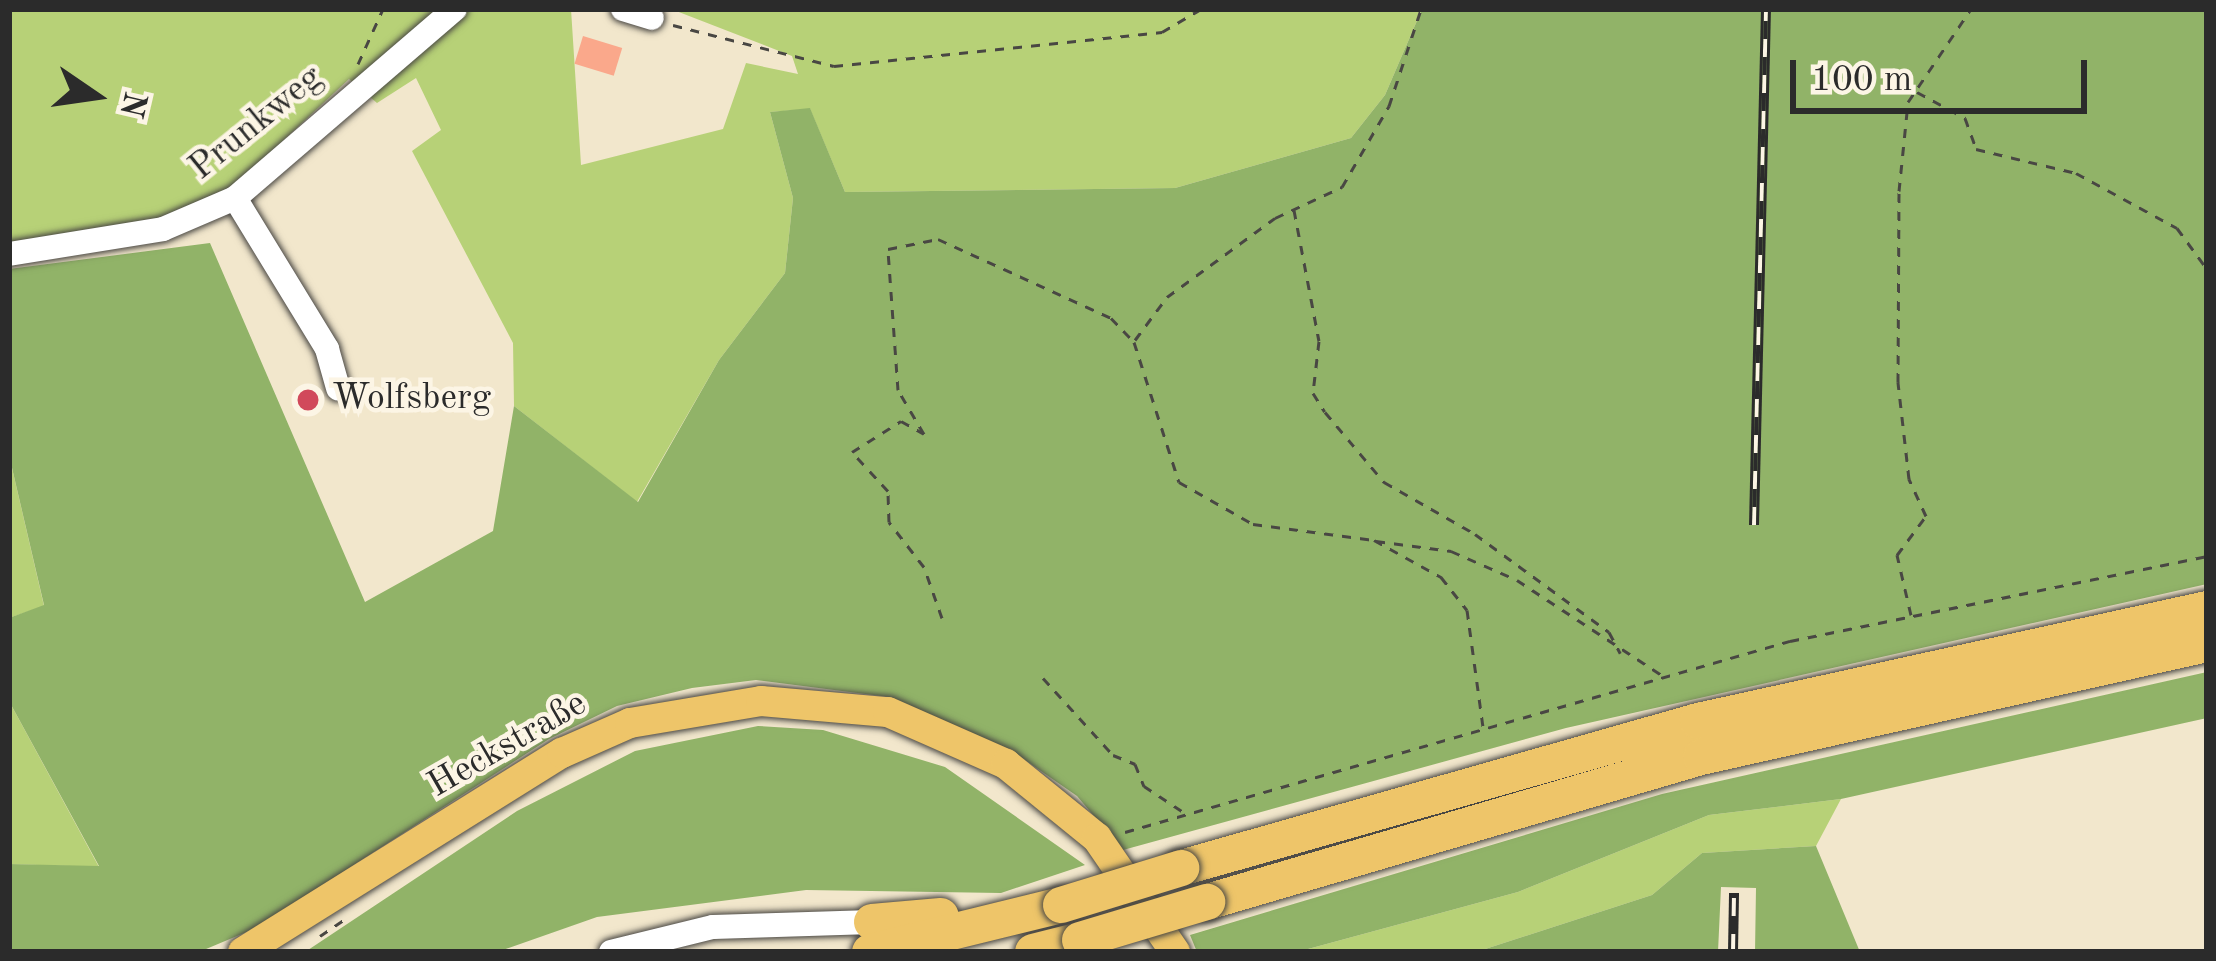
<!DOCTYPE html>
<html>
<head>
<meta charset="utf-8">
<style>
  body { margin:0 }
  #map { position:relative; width:2216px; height:961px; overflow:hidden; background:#f2e7cc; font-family:"Old Standard TT",serif }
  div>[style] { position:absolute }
  .green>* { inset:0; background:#b7d177 }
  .forest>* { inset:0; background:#91b368 }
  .building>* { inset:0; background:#faa88b; transform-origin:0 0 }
  .path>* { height:3px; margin-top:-1.5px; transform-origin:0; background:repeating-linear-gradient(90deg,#494743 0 9px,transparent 0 18px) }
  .roads { filter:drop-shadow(0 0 3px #494743) drop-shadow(0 0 3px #494743) }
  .minor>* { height:24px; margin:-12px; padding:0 12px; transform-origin:12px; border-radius:12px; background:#fff }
  .major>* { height:30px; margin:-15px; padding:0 15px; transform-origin:15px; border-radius:15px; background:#eec569 }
  .highway>* { height:36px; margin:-18px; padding:0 18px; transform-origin:18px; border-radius:18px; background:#eec569 }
  .rail>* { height:10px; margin-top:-5px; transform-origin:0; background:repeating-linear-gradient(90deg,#fcf5e5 0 18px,#2b2b2b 0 36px); box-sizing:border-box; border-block:3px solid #2b2b2b }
  .bridges { filter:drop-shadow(0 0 3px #494743) drop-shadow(0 0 3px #494743) }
  .highway-bridge>* { height:36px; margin:-18px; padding:0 18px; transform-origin:18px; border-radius:18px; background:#eec569 }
  .dots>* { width:33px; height:33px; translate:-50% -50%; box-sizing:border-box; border:6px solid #fcf5e5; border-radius:50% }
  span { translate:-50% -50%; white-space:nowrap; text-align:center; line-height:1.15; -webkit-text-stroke:9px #fcf5e5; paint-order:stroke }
  .street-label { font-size:36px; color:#2b2b2b }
  .poi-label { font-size:36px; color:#2b2b2b }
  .left { translate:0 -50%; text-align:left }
  .frame { position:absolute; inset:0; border:12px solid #2b2b2b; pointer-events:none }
  .north { position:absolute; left:36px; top:36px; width:120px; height:120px; -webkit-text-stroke:9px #fcf5e5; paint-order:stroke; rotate:103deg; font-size:33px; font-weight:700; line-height:48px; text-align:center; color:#2b2b2b }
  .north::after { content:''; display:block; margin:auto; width:42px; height:54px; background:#2b2b2b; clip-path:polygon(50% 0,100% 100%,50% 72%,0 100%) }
  .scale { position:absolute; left:1790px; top:60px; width:297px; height:54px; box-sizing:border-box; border:6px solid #2b2b2b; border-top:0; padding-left:15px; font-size:36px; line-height:42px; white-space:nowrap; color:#2b2b2b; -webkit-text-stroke:9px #fcf5e5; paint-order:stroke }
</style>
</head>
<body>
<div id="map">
  <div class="green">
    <i style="clip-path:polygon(9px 9px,571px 9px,581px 165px,723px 129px,746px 63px,798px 74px,792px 56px,671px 9px,1422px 9px,1385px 95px,1351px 138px,1175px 188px,845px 192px,810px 109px,770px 112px,793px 198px,785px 273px,719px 360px,637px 502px,514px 406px,513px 343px,412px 151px,441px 130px,416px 78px,377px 103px,349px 79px,227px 193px,161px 220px,9px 246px)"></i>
    <i style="clip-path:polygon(9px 455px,44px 606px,9px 618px)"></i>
    <i style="clip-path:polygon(9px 701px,99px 867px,9px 864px)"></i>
    <i style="clip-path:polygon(1841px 799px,1816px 846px,1702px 853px,1652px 895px,1476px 952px,1297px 952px,1518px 892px,1709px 815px)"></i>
  </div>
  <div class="forest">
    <i style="clip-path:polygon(1422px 9px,2207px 9px,2207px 584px,1566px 728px,1123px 850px,1077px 796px,1015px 753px,889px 697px,756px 680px,692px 688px,617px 706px,549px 739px,256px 928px,199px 952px,9px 952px,9px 864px,99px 866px,9px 701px,9px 618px,44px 605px,9px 455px,9px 269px,210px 243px,365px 602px,493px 531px,514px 406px,638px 502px,719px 360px,785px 273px,793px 198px,770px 112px,810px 108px,845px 192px,1175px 188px,1351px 138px,1385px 95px)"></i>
    <i style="clip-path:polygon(2207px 672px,2207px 718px,1841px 799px,1709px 815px,1518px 892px,1297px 952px,1197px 952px,1190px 935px,1662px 794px)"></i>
    <i style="clip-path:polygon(758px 726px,823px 730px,945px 767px,1085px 865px,1001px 893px,806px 890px,597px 917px,497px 952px,305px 952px,517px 811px,635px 751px)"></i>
    <i style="clip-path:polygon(1816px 846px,1860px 952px,1755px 952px,1756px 888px,1721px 887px,1718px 952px,1476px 952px,1652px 895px,1702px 853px)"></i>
  </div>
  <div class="building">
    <i style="left:583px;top:36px;width:41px;height:29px;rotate:17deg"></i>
  </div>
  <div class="path">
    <i style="left:673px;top:25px;width:166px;rotate:14.3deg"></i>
    <i style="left:834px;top:66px;width:330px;rotate:-5.9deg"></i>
    <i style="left:1162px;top:32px;width:45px;rotate:-30.5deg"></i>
    <i style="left:358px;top:64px;width:60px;rotate:-65.6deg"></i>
    <i style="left:1917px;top:92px;width:55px;rotate:28.4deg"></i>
    <i style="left:1965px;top:118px;width:33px;rotate:70deg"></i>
    <i style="left:1976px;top:149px;width:103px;rotate:13.5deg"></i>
    <i style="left:2076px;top:173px;width:115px;rotate:28.6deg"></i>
    <i style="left:2177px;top:228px;width:51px;rotate:53.8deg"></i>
    <i style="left:1294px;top:210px;width:133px;rotate:79.2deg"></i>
    <i style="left:1319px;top:341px;width:52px;rotate:96.6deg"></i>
    <i style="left:1313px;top:393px;width:22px;rotate:58deg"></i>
    <i style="left:1325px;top:412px;width:92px;rotate:49.9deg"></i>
    <i style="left:1384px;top:482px;width:105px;rotate:29.7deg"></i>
    <i style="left:1475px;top:534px;width:166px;rotate:36.2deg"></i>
    <i style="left:1609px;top:632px;width:24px;rotate:62deg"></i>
    <i style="left:1135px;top:340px;width:54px;rotate:-53.3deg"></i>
    <i style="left:1167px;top:297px;width:134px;rotate:-36.2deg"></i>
    <i style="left:1275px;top:218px;width:74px;rotate:-24.8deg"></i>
    <i style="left:1342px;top:187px;width:94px;rotate:-59.9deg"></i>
    <i style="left:1389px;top:106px;width:102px;rotate:-71.7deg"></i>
    <i style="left:1376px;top:541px;width:76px;rotate:7.6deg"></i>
    <i style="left:1451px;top:551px;width:72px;rotate:23.7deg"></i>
    <i style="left:1517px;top:580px;width:178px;rotate:33.3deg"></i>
    <i style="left:1911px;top:615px;width:62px;rotate:-103.1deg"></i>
    <i style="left:1897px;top:555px;width:49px;rotate:-53.4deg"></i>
    <i style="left:1926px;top:516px;width:41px;rotate:-114.7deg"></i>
    <i style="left:1909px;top:479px;width:98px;rotate:-96.5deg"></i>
    <i style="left:1898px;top:382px;width:191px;rotate:-89.7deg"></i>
    <i style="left:1899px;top:191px;width:89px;rotate:-84.2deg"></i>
    <i style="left:1908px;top:102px;width:112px;rotate:-55.9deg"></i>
    <i style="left:942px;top:618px;width:54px;rotate:-109.4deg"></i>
    <i style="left:924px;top:567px;width:57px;rotate:-127.9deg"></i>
    <i style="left:889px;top:522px;width:31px;rotate:-92deg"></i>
    <i style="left:888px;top:491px;width:53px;rotate:-132.7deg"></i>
    <i style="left:852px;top:452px;width:58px;rotate:-32.3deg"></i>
    <i style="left:901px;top:421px;width:26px;rotate:29deg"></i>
    <i style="left:924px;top:434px;width:51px;rotate:-120.6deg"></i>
    <i style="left:898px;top:390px;width:141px;rotate:-94.1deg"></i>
    <i style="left:888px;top:249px;width:51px;rotate:-11.3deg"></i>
    <i style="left:938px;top:239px;width:190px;rotate:24.5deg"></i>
    <i style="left:1111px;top:318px;width:33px;rotate:46deg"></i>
    <i style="left:1134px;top:342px;width:147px;rotate:72.2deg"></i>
    <i style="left:1179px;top:482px;width:85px;rotate:29.6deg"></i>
    <i style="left:1253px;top:524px;width:122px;rotate:7.5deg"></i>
    <i style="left:1374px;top:540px;width:77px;rotate:28.9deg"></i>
    <i style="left:1441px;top:577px;width:42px;rotate:51.8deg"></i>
    <i style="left:1467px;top:610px;width:125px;rotate:82.2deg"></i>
    <i style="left:1043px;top:678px;width:104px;rotate:47.7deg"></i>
    <i style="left:1113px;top:755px;width:24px;rotate:22deg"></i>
    <i style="left:1135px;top:764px;width:24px;rotate:68deg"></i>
    <i style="left:1144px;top:786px;width:53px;rotate:33.4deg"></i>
    <i style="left:1125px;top:832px;width:692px;rotate:-16.03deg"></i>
    <i style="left:1790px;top:641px;width:426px;rotate:-11.5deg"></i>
    <i style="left:320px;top:936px;width:32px;rotate:-34deg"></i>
  </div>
  <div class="roads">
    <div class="minor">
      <i style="left:623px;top:9px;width:30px;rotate:17deg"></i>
      <i style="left:235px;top:198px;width:177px;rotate:58.6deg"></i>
      <i style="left:327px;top:349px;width:41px;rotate:74.2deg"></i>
      <i style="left:9px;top:254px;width:156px;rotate:-9.2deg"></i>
      <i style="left:163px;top:229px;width:78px;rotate:-23.3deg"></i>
      <i style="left:235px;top:198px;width:290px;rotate:-40.7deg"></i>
      <i style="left:611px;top:952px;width:105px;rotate:-13.8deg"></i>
      <i style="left:713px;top:927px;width:159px;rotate:-1.8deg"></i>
    </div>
    <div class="major">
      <i style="left:243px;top:952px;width:376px;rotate:-32deg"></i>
      <i style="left:562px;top:753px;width:74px;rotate:-23.8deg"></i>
      <i style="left:630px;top:723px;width:133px;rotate:-9.5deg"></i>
      <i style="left:761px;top:701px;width:127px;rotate:5deg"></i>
      <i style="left:888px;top:712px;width:129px;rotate:23.8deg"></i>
      <i style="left:1006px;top:764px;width:117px;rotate:39.1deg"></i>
      <i style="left:1097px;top:838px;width:138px;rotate:55.6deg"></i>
    </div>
    <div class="highway">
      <i style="left:1181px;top:868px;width:537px;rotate:-15.87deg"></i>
      <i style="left:1698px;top:721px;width:521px;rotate:-12.41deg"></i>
      <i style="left:1207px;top:902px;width:515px;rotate:-16.36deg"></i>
      <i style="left:1701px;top:757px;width:518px;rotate:-12.59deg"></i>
      <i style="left:872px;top:922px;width:69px;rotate:-5deg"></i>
      <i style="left:870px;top:952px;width:197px;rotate:-13.8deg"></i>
      <i style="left:1033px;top:952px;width:49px;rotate:-14.3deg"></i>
    </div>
  </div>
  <div class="rail">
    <i style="left:1754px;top:525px;width:516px;rotate:-88.67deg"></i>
    <i style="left:1733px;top:952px;width:59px;rotate:-89deg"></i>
  </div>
  <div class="bridges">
    <div class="highway-bridge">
      <i style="left:1061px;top:905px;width:126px;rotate:-17.1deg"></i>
      <i style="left:1080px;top:940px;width:133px;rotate:-16.7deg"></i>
    </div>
  </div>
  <div class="dots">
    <i style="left:308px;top:400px;background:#d1495b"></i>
  </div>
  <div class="street-label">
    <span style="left:257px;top:124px;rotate:-39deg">Prunkweg</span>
    <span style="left:508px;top:746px;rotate:-30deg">Heckstraße</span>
  </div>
  <div class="poi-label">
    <span class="left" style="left:332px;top:400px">Wolfsberg</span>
  </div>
  <div class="frame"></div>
  <div class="north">N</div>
  <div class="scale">100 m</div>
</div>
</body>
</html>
